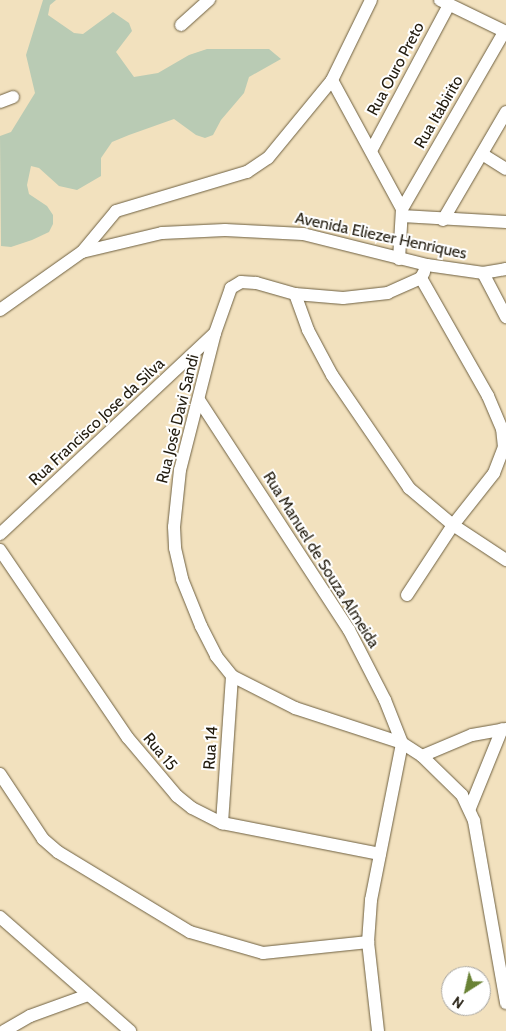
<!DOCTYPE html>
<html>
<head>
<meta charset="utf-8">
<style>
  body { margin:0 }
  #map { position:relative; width:506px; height:1031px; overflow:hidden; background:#f2e1be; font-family:Cabin,sans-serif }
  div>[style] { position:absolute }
  .green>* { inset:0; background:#b9cbb4 }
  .roads { filter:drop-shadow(0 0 1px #6e6041) drop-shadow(0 0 1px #6e6041) }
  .minor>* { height:12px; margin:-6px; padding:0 6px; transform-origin:6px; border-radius:6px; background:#fff }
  span { translate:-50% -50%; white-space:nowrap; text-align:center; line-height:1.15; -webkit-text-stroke:4px #fff; paint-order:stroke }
  .street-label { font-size:16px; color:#211b0e }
  .north { position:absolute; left:441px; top:966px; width:50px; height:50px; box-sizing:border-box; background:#fff; border:1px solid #a6a49f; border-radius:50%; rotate:215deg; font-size:14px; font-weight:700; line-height:20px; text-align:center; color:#211b0e }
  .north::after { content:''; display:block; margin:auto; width:18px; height:22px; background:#698235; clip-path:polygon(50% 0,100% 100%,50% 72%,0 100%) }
</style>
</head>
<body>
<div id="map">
  <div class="green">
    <i style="clip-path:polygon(43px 0,56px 0,50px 5px,48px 15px,74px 33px,83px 34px,113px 12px,129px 23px,132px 31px,116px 52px,134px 77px,158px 73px,189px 55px,207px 49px,269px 49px,281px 59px,249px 77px,244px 93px,221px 120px,213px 135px,205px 138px,196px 135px,174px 119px,129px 135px,112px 142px,101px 158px,101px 176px,77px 190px,59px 186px,39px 168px,31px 166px,27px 185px,29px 194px,47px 206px,53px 215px,53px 224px,49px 232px,32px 240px,11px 247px,1px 246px,0 136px,11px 132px,35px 93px,26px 55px)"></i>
  </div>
  <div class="roads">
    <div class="minor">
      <i style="left:440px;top:0;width:73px;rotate:25.9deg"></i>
      <i style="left:181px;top:25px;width:38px;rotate:-42deg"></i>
      <i style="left:332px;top:80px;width:147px;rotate:61.5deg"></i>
      <i style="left:402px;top:209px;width:50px;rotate:93.4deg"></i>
      <i style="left:0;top:102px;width:14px;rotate:-21deg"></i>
      <i style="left:372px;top:149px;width:163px;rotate:-61.9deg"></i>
      <i style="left:482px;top:154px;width:28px;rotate:32deg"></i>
      <i style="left:402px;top:209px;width:204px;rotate:-60deg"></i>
      <i style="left:402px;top:216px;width:104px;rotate:3.3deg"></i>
      <i style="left:443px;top:220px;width:125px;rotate:-59.7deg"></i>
      <i style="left:82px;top:252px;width:53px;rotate:-50.3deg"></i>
      <i style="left:116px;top:211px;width:137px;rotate:-16.6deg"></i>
      <i style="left:247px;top:172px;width:25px;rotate:-34deg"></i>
      <i style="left:268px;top:158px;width:101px;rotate:-50.6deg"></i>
      <i style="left:332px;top:80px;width:89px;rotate:-64deg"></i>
      <i style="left:483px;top:273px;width:50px;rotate:62.4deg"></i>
      <i style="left:421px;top:278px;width:36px;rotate:156deg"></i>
      <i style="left:388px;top:293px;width:45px;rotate:173.7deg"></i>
      <i style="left:343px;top:298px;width:48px;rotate:-175.2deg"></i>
      <i style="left:295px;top:294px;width:41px;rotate:-164.2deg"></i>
      <i style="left:256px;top:283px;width:15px;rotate:-176deg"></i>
      <i style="left:241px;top:282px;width:12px;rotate:149deg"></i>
      <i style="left:231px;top:288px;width:48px;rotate:109.6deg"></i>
      <i style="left:215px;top:333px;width:141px;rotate:104.3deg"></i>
      <i style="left:180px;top:470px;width:57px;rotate:96deg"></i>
      <i style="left:174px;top:527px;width:21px;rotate:87deg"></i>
      <i style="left:175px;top:548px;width:32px;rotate:77deg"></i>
      <i style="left:182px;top:579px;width:51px;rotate:68deg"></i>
      <i style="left:201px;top:626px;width:34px;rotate:63deg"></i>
      <i style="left:216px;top:656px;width:26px;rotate:51deg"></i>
      <i style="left:232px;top:676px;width:71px;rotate:26.9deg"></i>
      <i style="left:295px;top:708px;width:113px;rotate:18.1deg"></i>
      <i style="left:402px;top:743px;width:24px;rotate:33deg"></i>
      <i style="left:422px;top:756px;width:56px;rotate:44.3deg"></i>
      <i style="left:462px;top:795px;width:29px;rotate:65deg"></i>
      <i style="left:474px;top:821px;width:185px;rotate:80deg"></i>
      <i style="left:295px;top:294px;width:38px;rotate:70deg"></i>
      <i style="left:308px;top:330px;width:51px;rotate:61.9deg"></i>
      <i style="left:332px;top:375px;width:137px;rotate:55.7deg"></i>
      <i style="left:409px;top:488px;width:57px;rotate:40.1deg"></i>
      <i style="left:453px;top:525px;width:64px;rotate:33.4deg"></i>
      <i style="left:0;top:310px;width:100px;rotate:-35.3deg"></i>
      <i style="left:82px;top:252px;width:82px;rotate:-13.4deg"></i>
      <i style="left:162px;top:233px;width:63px;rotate:-2.7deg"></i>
      <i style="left:225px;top:230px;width:78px;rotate:2.9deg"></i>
      <i style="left:303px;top:234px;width:128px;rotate:14deg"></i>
      <i style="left:427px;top:265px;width:57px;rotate:8.1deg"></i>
      <i style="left:483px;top:273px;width:23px;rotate:-10deg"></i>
      <i style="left:199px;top:400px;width:275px;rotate:56.9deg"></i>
      <i style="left:349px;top:630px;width:79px;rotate:62.8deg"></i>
      <i style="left:385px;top:700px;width:46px;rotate:68.4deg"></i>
      <i style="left:0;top:534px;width:294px;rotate:-43.1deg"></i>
      <i style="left:0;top:550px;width:227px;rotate:55.8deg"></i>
      <i style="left:128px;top:738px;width:76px;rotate:49.8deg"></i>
      <i style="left:177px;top:796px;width:19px;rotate:39deg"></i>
      <i style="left:192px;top:808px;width:34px;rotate:27deg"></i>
      <i style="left:222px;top:823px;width:161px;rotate:11.1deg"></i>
      <i style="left:407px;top:595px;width:84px;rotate:-56.7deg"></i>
      <i style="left:453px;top:525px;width:66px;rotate:-51.7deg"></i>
      <i style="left:494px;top:473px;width:28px;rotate:-69deg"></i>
      <i style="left:504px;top:447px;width:18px;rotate:-96deg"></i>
      <i style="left:502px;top:429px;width:36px;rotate:-113deg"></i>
      <i style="left:488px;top:396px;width:136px;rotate:-119.6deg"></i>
      <i style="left:421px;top:278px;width:7px;rotate:-63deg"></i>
      <i style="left:422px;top:756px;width:54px;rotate:-22.8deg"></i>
      <i style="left:472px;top:735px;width:35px;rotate:-10deg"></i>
      <i style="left:0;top:774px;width:78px;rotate:56.5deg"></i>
      <i style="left:43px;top:839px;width:20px;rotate:41deg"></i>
      <i style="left:58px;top:852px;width:154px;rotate:31.2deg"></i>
      <i style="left:190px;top:932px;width:76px;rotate:16deg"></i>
      <i style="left:263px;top:953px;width:106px;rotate:-6deg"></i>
      <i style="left:470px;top:808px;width:85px;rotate:-67.9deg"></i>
      <i style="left:222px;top:823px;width:147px;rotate:-86.1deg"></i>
      <i style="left:0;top:917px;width:173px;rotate:41.2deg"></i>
      <i style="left:4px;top:1031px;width:30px;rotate:-30deg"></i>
      <i style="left:30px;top:1016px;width:62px;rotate:-19.9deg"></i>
      <i style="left:378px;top:1031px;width:90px;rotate:-96.4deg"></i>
      <i style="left:368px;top:942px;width:42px;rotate:-85.9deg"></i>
      <i style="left:371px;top:900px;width:160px;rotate:-78.8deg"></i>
    </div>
  </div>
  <div class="street-label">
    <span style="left:396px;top:69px;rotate:-62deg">Rua Ouro Preto</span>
    <span style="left:439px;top:112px;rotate:-60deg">Rua Itabirito</span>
    <span style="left:381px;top:236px;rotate:12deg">Avenida Eliezer Henriques</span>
    <span style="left:178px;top:419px;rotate:-76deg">Rua José Davi Sandi</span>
    <span style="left:97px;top:422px;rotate:-43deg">Rua Francisco Jose da Silva</span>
    <span style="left:321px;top:560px;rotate:58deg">Rua Manuel de Souza Almeida</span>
    <span style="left:211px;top:748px;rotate:-86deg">Rua 14</span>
    <span style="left:160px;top:752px;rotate:50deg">Rua 15</span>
  </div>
  <div class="north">N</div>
</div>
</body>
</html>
